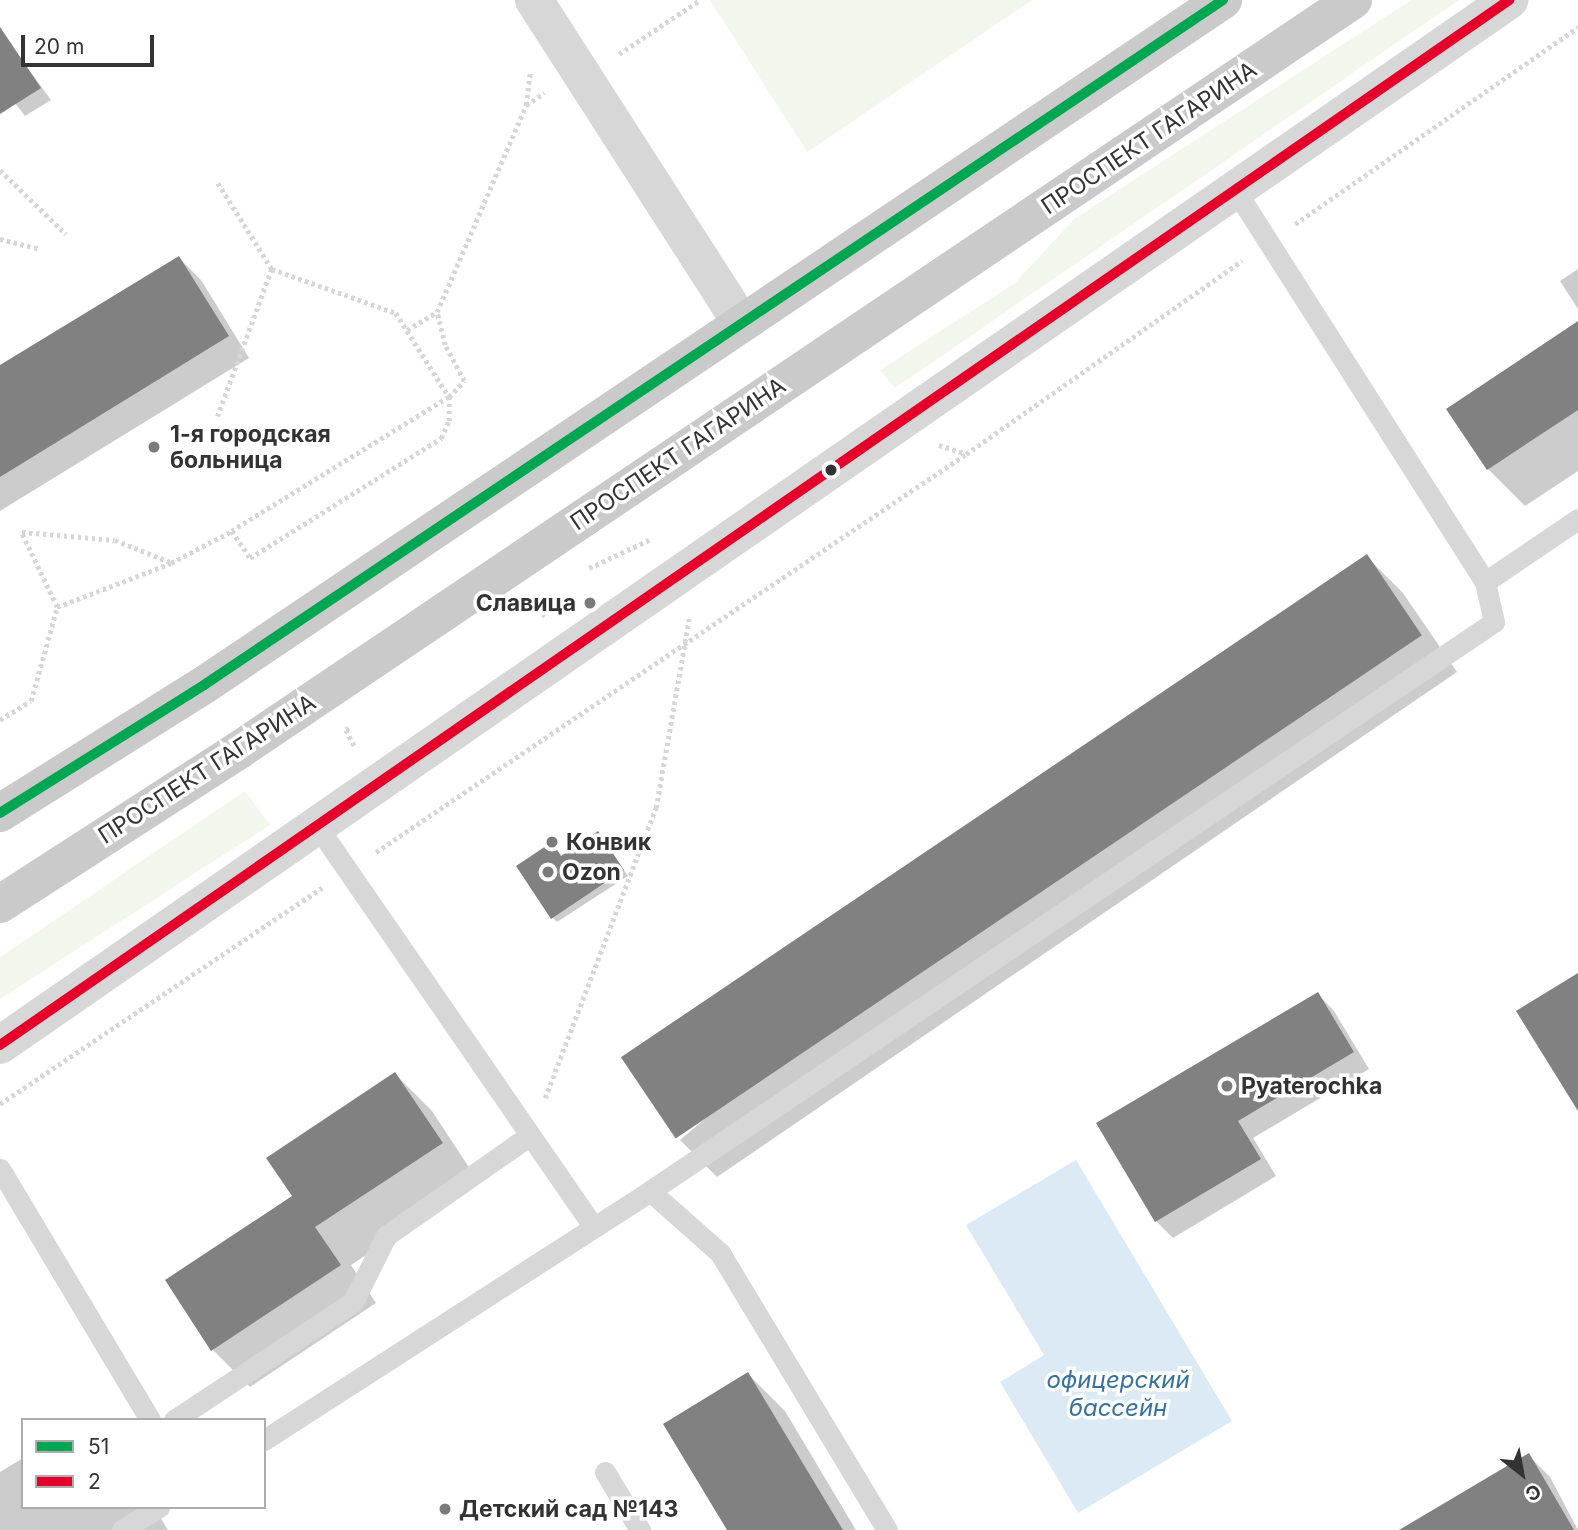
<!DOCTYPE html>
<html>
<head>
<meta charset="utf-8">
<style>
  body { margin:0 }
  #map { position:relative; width:1578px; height:1530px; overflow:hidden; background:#fff; font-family:Inter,sans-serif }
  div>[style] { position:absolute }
  .green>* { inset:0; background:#f2f7ee }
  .water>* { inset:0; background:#dbeaf5 }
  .shadow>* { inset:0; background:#0003 }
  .building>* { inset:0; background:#818181; transform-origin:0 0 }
  .path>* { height:4.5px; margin-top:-2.25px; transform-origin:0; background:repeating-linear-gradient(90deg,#d7d7d7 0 3.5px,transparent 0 7px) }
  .lane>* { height:21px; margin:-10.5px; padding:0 10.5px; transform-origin:10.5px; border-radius:10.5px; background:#d7d7d7 }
  .street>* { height:38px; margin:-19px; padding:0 19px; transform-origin:19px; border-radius:19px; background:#d7d7d7 }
  .primary>* { height:38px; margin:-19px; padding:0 19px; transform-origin:19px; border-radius:19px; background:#cacaca }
  .bus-1>* { height:10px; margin:-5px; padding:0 5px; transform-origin:5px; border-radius:5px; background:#00a651 }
  .bus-2>* { height:10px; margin:-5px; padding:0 5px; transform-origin:5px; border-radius:5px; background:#e4002b }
  .dots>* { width:19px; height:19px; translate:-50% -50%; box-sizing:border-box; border:4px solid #fff; border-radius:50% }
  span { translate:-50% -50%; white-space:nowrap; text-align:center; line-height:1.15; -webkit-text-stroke:7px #fff; paint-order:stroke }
  .street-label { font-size:23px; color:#333 }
  .poi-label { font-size:23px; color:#333; font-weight:700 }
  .left { translate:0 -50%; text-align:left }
  .right { translate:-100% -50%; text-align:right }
  .water-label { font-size:24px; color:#37729e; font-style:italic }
  .legend { position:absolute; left:21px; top:1418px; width:245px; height:91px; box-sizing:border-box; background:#fff; border:2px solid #adadad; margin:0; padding:9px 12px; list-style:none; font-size:21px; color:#333 }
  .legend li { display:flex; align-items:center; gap:14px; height:35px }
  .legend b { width:35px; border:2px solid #adadad }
  .north { position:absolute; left:1487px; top:1439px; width:70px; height:70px; -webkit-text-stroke:5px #fff; paint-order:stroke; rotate:149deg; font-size:19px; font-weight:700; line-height:28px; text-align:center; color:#333 }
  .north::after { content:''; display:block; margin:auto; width:24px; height:32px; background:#333; clip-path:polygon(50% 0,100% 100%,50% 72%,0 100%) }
  .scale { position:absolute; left:21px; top:35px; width:133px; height:32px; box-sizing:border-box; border:4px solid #333; border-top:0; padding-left:9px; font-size:21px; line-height:24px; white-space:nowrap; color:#333; -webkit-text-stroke:5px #fff; paint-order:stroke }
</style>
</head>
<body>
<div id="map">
  <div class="green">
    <i style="clip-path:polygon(710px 0,1033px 0,807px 152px)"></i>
    <i style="clip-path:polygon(1411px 0,1459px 0,895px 388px,880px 370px,1015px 283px,1074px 219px)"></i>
    <i style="clip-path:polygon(245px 791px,270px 825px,0 999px,0 957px)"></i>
  </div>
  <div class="water">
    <i style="clip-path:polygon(1076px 1160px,1232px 1421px,1078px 1513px,1000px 1382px,1044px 1355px,966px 1225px)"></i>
  </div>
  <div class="shadow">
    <i style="clip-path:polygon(6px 38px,51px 100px,25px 116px,0 84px,0 42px)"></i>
    <i style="clip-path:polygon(179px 258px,201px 280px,249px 358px,0 511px,0 367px)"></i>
    <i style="clip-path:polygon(1578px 269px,1578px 309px,1560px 281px)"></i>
    <i style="clip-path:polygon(1578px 323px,1578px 471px,1525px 506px,1488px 469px)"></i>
    <i style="clip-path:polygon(1366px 556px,1403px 593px,1457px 672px,717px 1177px,680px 1140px)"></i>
    <i style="clip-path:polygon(598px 833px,628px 876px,557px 922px,552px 917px,556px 849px,562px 857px)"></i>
    <i style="clip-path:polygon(1318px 994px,1334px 1011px,1369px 1069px,1253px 1138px,1276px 1176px,1173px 1238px,1156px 1221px)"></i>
    <i style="clip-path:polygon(395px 1074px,432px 1111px,478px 1181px,351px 1265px,376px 1303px,250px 1387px,213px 1350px)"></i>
    <i style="clip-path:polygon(748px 1374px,785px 1411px,856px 1530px,729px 1530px)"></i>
    <i style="clip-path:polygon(1528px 1455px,1550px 1477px,1578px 1530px,1433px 1530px)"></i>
    <i style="clip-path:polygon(23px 1458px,23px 1507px,154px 1507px,168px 1530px,0 1530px,0 1472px)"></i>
  </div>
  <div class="building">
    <i style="clip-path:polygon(0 27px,41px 88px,0 114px)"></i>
    <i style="clip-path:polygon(179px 256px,229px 336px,0 477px,0 365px)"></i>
    <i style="clip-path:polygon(1578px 321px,1578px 410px,1487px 470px,1446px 409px)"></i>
    <i style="left:1367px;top:554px;width:98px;height:900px;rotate:56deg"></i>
    <i style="clip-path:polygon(598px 831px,624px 870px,551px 919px,516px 866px,552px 842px,561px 856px)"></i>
    <i style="clip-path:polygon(1578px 973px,1578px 1111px,1516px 1011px)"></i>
    <i style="clip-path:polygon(1318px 992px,1354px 1052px,1238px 1121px,1261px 1159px,1155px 1222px,1096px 1123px)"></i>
    <i style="clip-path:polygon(395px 1072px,443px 1143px,315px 1227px,341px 1265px,211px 1351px,165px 1280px,292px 1196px,266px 1158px)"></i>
    <i style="clip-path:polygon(748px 1372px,843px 1530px,727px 1530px,663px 1424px)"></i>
    <i style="clip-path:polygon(1529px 1453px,1574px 1530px,1399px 1530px)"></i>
  </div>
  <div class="path">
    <i style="left:619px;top:54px;width:97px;rotate:-33.7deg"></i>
    <i style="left:526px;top:105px;width:22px;rotate:-34deg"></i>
    <i style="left:0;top:170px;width:92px;rotate:44.1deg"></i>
    <i style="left:218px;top:183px;width:102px;rotate:57.9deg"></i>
    <i style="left:272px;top:269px;width:157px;rotate:110.2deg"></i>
    <i style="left:1295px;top:224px;width:345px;rotate:-34.8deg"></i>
    <i style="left:0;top:239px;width:41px;rotate:14deg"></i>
    <i style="left:272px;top:269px;width:132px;rotate:19.5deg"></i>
    <i style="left:396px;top:313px;width:99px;rotate:57.8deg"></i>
    <i style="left:449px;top:397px;width:255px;rotate:148.3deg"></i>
    <i style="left:232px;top:531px;width:32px;rotate:56deg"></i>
    <i style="left:250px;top:558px;width:226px;rotate:-32.1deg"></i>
    <i style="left:441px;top:438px;width:19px;rotate:-65deg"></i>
    <i style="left:449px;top:421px;width:24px;rotate:-90deg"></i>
    <i style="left:449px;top:397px;width:22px;rotate:-47deg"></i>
    <i style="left:464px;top:381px;width:41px;rotate:-117.8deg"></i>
    <i style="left:445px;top:345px;width:34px;rotate:-104deg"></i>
    <i style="left:437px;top:312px;width:225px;rotate:-66.7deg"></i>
    <i style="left:526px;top:105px;width:33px;rotate:-83deg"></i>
    <i style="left:407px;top:330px;width:35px;rotate:-31deg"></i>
    <i style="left:939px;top:445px;width:28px;rotate:18deg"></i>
    <i style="left:22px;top:532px;width:93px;rotate:4.9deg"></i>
    <i style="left:115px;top:540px;width:59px;rotate:21.8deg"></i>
    <i style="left:589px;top:568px;width:68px;rotate:-25.1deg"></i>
    <i style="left:532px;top:605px;width:17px;rotate:40deg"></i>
    <i style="left:57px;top:607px;width:122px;rotate:-21.1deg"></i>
    <i style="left:171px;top:563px;width:69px;rotate:-27.7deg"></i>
    <i style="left:0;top:720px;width:36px;rotate:-32deg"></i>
    <i style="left:31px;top:701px;width:98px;rotate:-74.5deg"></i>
    <i style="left:57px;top:607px;width:83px;rotate:-115.6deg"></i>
    <i style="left:349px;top:728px;width:4px;rotate:146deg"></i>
    <i style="left:346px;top:730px;width:19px;rotate:62deg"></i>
    <i style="left:376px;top:852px;width:712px;rotate:-34deg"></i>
    <i style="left:966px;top:454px;width:337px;rotate:-35deg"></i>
    <i style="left:545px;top:1098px;width:311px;rotate:-69.1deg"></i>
    <i style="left:656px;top:808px;width:192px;rotate:-80.1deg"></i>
    <i style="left:0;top:1104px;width:388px;rotate:-33.9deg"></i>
  </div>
  <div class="lane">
    <i style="left:1485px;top:582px;width:112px;rotate:-34.1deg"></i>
    <i style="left:317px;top:826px;width:487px;rotate:55.4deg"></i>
    <i style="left:0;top:1169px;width:292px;rotate:59.1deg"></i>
    <i style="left:650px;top:1191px;width:94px;rotate:41.5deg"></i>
    <i style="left:720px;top:1253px;width:323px;rotate:58.9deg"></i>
    <i style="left:174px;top:1420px;width:214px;rotate:-33.4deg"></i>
    <i style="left:353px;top:1302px;width:74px;rotate:-63.4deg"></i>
    <i style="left:386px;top:1236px;width:176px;rotate:-35deg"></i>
    <i style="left:264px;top:1440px;width:459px;rotate:-32.8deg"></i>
    <i style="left:650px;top:1191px;width:1018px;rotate:-33.99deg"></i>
    <i style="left:1494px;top:622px;width:41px;rotate:-102.7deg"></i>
    <i style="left:1485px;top:582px;width:464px;rotate:-122.5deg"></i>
    <i style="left:605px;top:1472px;width:68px;rotate:58.9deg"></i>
    <i style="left:122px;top:1530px;width:44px;rotate:-31.9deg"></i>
  </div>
  <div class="street">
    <i style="left:534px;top:0;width:384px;rotate:57.3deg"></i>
    <i style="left:0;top:1045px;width:1836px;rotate:-34.7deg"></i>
  </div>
  <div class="primary">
    <i style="left:0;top:813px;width:241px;rotate:-32.1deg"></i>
    <i style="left:204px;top:685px;width:1228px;rotate:-33.91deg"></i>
    <i style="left:0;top:904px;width:284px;rotate:-32.8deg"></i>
    <i style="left:239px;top:750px;width:1343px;rotate:-33.95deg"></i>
  </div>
  <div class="bus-1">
    <i style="left:0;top:813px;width:241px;rotate:-32.1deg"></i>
    <i style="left:204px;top:685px;width:1228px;rotate:-33.91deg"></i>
  </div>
  <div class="bus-2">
    <i style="left:0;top:1045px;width:1836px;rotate:-34.7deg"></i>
  </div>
  <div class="dots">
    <i style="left:154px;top:447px;background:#7a7a7a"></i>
    <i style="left:831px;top:470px;background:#333"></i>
    <i style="left:590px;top:603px;background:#7a7a7a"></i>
    <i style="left:552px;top:842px;background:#7a7a7a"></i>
    <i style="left:548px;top:872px;background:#7a7a7a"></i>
    <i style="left:1227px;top:1086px;background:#7a7a7a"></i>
    <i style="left:445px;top:1509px;background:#7a7a7a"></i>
  </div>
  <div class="street-label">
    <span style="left:1149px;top:138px;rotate:-34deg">ПРОСПЕКТ ГАГАРИНА</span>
    <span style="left:678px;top:454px;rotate:-34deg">ПРОСПЕКТ ГАГАРИНА</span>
    <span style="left:207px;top:769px;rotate:-33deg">ПРОСПЕКТ ГАГАРИНА</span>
  </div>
  <div class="poi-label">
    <span class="left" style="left:170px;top:447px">1-я городская<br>больница</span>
    <span class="right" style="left:576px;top:603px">Славица</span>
    <span class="left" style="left:566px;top:842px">Конвик</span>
    <span class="left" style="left:562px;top:872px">Ozon</span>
    <span class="left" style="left:1241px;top:1086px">Pyaterochka</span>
    <span class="left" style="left:459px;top:1509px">Детский сад №143</span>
  </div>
  <div class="water-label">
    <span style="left:1118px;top:1394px">офицерский<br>бассейн</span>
  </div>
  <ul class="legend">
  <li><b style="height:9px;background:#00a651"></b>51</li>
  <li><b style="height:9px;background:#e4002b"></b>2</li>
  </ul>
  <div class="north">С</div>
  <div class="scale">20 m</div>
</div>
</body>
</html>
